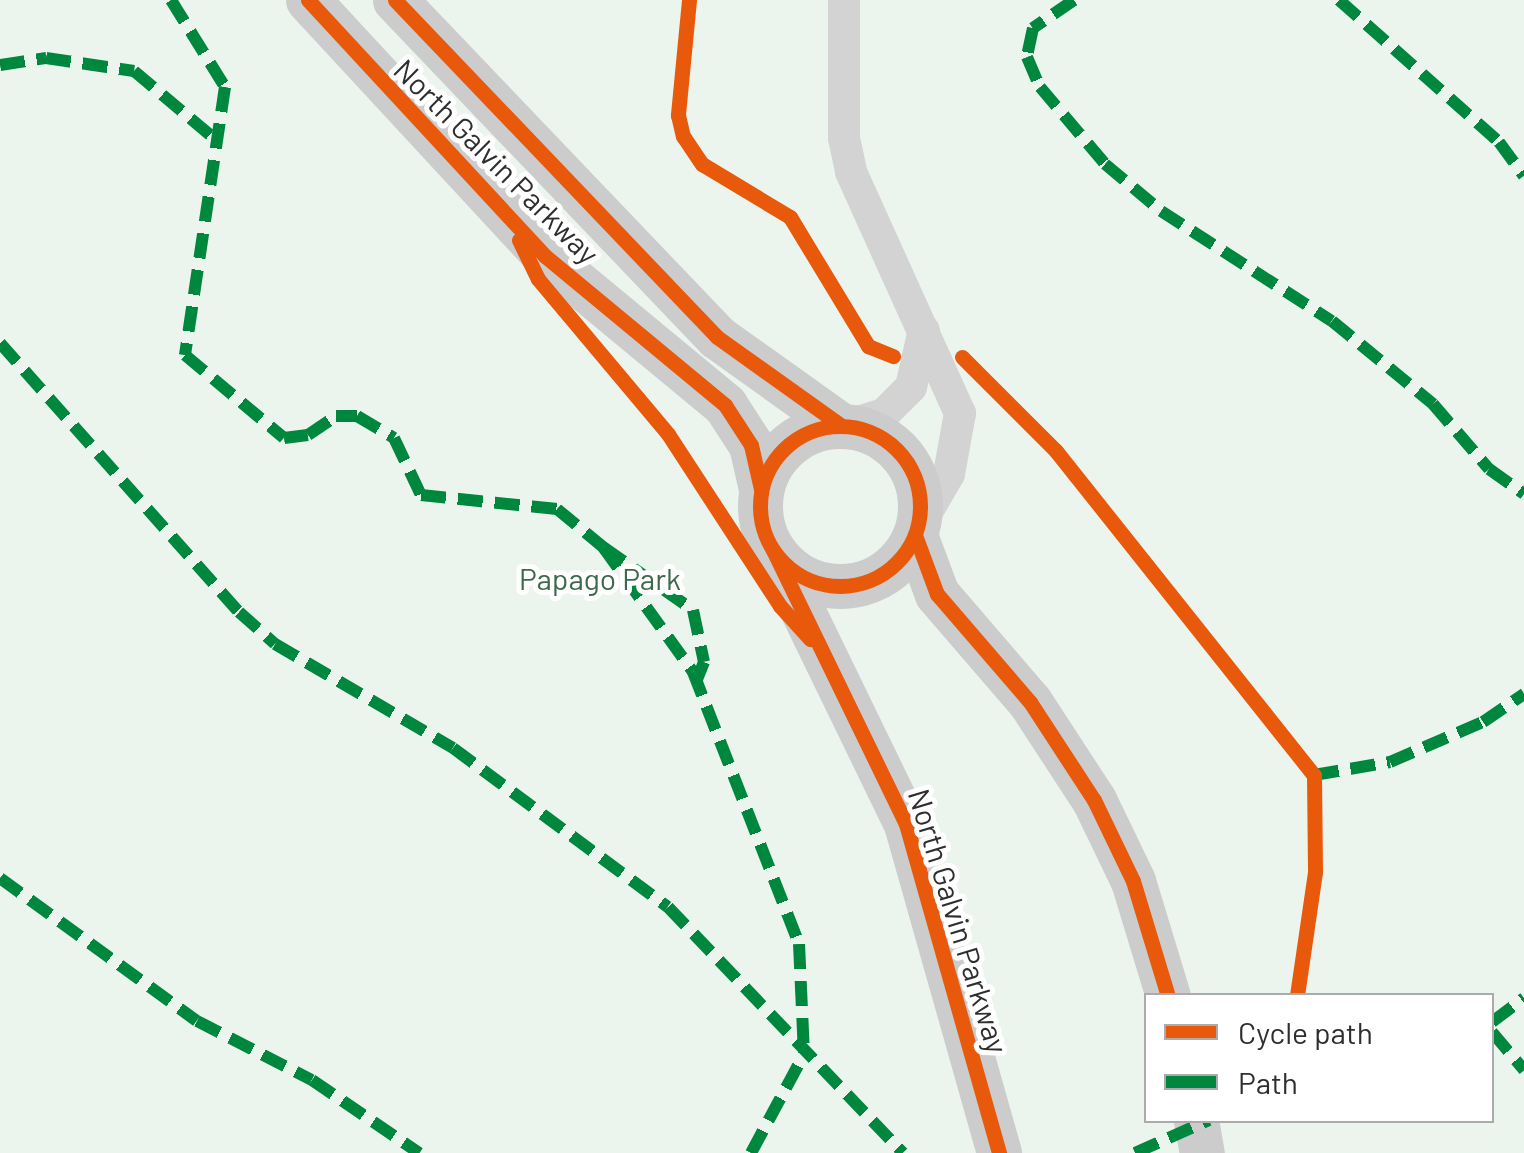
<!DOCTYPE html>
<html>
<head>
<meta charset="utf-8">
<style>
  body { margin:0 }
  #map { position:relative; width:1524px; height:1153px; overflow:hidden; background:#fff; font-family:Barlow,sans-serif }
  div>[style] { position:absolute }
  .green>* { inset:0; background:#ecf4ee }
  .street>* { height:32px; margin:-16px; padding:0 16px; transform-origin:16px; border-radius:16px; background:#d3d3d3 }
  .secondary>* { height:45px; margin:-22.5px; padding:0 22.5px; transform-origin:22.5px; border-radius:22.5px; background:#ccc }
  .secondary>.ring { margin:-22.5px; padding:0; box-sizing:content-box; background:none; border:45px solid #ccc; border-radius:50% }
  .quiet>* { height:12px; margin-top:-6px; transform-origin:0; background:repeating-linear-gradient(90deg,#00873e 0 25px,transparent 0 37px) }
  .cycleway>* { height:15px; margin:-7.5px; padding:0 7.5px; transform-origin:7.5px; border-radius:7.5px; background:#e8590c }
  .cycleway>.ring { margin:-7.5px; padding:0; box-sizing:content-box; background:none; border:15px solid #e8590c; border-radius:50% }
  span { translate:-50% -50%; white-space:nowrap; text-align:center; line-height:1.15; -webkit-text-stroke:10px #fff; paint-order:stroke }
  .street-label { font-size:30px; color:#2e2e2e }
  .park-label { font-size:30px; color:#3e684d }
  .legend { position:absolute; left:1144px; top:993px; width:350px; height:130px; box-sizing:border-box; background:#fff; border:2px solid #ababab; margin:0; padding:12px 18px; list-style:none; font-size:30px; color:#2e2e2e }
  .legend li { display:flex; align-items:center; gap:20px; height:50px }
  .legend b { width:50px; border:2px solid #ababab }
</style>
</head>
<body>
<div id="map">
  <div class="green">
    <i style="clip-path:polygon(evenodd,0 0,1524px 0,1524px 1153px,0 1153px,0 0,1146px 996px,1492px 996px,1492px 1120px,1146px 1120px,1146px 996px)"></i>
  </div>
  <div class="street">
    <i style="left:844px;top:0;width:138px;rotate:90deg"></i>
    <i style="left:844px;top:138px;width:35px;rotate:78deg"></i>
    <i style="left:851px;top:172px;width:265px;rotate:65.7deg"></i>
    <i style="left:960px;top:413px;width:62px;rotate:100.2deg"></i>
    <i style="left:949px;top:474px;width:64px;rotate:120.2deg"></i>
    <i style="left:848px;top:425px;width:38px;rotate:-17deg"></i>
    <i style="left:884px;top:414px;width:38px;rotate:-45deg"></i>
    <i style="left:911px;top:387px;width:58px;rotate:-77.2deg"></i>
  </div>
  <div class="secondary">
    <i style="left:308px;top:0;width:349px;rotate:47.2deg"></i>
    <i style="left:545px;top:256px;width:234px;rotate:39.6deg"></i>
    <i style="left:725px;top:405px;width:48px;rotate:57deg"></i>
    <i style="left:751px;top:445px;width:45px;rotate:77.2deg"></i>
    <i style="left:395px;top:0;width:466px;rotate:46.3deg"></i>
    <i style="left:717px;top:337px;width:153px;rotate:35.5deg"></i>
    <i class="ring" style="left:760px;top:426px;width:115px;height:115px"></i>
    <i style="left:915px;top:535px;width:63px;rotate:69.6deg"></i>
    <i style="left:937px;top:594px;width:143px;rotate:49.3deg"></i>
    <i style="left:1030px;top:702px;width:117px;rotate:56.9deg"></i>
    <i style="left:1094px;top:800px;width:90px;rotate:64.3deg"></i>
    <i style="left:1133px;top:881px;width:120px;rotate:73.1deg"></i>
    <i style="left:773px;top:550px;width:305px;rotate:64.1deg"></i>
    <i style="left:906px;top:824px;width:342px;rotate:74.2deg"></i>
    <i style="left:1196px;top:1120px;width:34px;rotate:80deg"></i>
  </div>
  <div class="quiet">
    <i style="left:171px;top:0;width:102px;rotate:58.2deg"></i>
    <i style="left:225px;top:87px;width:271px;rotate:98.5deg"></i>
    <i style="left:185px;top:355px;width:129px;rotate:40deg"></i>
    <i style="left:284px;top:438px;width:24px;rotate:-7deg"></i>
    <i style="left:308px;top:435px;width:34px;rotate:-34deg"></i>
    <i style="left:336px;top:416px;width:21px"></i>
    <i style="left:357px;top:416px;width:43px;rotate:30.7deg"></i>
    <i style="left:394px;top:438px;width:63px;rotate:64.7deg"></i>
    <i style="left:421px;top:495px;width:137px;rotate:5.9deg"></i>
    <i style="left:557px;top:509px;width:60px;rotate:39.6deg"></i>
    <i style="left:603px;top:547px;width:154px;rotate:54.2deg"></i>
    <i style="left:693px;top:672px;width:292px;rotate:68.7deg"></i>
    <i style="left:799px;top:944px;width:110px;rotate:87.4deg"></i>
    <i style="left:1074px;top:0;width:50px;rotate:145.7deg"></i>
    <i style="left:1033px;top:28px;width:30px;rotate:102deg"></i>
    <i style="left:1027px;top:57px;width:33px;rotate:67deg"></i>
    <i style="left:1040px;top:87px;width:101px;rotate:49.8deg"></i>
    <i style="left:1105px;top:164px;width:73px;rotate:40deg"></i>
    <i style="left:1161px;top:211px;width:203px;rotate:32.8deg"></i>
    <i style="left:1332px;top:321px;width:131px;rotate:39.4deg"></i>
    <i style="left:1433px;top:404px;width:86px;rotate:49.3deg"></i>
    <i style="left:1489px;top:469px;width:43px;rotate:35.5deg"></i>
    <i style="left:1339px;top:0;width:214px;rotate:41.6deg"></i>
    <i style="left:1499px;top:142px;width:42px;rotate:53.7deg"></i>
    <i style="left:0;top:65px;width:47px;rotate:-8.7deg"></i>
    <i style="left:46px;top:58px;width:89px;rotate:8.4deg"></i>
    <i style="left:134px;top:71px;width:109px;rotate:40.1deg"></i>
    <i style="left:0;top:343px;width:360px;rotate:48.4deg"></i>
    <i style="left:239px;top:612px;width:48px;rotate:41.6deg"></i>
    <i style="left:275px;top:644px;width:206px;rotate:30.3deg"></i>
    <i style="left:453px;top:748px;width:267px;rotate:36.5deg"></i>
    <i style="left:668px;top:907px;width:340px;rotate:46.3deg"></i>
    <i style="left:603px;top:547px;width:110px;rotate:35deg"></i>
    <i style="left:693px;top:610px;width:53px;rotate:78.1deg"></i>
    <i style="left:704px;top:662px;width:22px;rotate:112deg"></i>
    <i style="left:1314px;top:775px;width:77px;rotate:-9.7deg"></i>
    <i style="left:1390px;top:762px;width:101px;rotate:-23.3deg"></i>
    <i style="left:1483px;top:722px;width:50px;rotate:-34.3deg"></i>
    <i style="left:0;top:878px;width:243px;rotate:36deg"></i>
    <i style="left:197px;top:1021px;width:129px;rotate:27.2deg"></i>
    <i style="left:312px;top:1080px;width:130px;rotate:34.3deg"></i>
    <i style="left:1492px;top:1022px;width:40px;rotate:-37deg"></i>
    <i style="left:1492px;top:1032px;width:50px;rotate:49.9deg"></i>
    <i style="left:751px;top:1153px;width:112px;rotate:-61.8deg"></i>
    <i style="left:1135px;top:1153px;width:81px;rotate:-24deg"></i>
  </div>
  <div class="cycleway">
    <i style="left:308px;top:0;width:349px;rotate:47.2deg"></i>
    <i style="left:545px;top:256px;width:234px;rotate:39.6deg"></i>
    <i style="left:725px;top:405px;width:48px;rotate:57deg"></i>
    <i style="left:751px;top:445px;width:45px;rotate:77.2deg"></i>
    <i style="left:395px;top:0;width:466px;rotate:46.3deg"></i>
    <i style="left:717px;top:337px;width:153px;rotate:35.5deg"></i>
    <i style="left:689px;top:0;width:116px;rotate:95.5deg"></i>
    <i style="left:678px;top:115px;width:22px;rotate:77deg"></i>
    <i style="left:683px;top:136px;width:34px;rotate:56deg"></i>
    <i style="left:702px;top:164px;width:103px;rotate:31.1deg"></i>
    <i style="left:790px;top:217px;width:151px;rotate:58.8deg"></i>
    <i style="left:868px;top:346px;width:27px;rotate:22deg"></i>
    <i style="left:519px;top:240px;width:43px;rotate:64deg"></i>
    <i style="left:538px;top:279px;width:202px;rotate:50deg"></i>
    <i style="left:668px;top:434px;width:205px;rotate:56.9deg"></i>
    <i style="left:780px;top:606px;width:45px;rotate:47.7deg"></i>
    <i style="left:962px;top:357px;width:133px;rotate:45deg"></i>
    <i style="left:1056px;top:451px;width:414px;rotate:51.5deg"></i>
    <i style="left:1314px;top:775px;width:97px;rotate:89.4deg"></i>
    <i style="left:1315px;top:872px;width:125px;rotate:98.3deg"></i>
    <i class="ring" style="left:760px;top:426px;width:145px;height:145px"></i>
    <i style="left:915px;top:535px;width:63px;rotate:69.6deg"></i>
    <i style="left:937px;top:594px;width:143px;rotate:49.3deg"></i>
    <i style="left:1030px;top:702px;width:117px;rotate:56.9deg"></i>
    <i style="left:1094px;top:800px;width:90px;rotate:64.3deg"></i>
    <i style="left:1133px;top:881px;width:120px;rotate:73.1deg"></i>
    <i style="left:773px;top:550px;width:305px;rotate:64.1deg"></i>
    <i style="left:906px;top:824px;width:342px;rotate:74.2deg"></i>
  </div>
  <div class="street-label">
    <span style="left:497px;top:161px;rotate:45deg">North Galvin Parkway</span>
    <span style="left:959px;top:921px;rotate:73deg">North Galvin Parkway</span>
  </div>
  <div class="park-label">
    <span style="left:600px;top:578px">Papago Park</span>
  </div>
  <ul class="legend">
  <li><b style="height:12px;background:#e8590c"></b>Cycle path</li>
  <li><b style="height:12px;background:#00873e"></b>Path</li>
  </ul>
</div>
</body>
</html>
